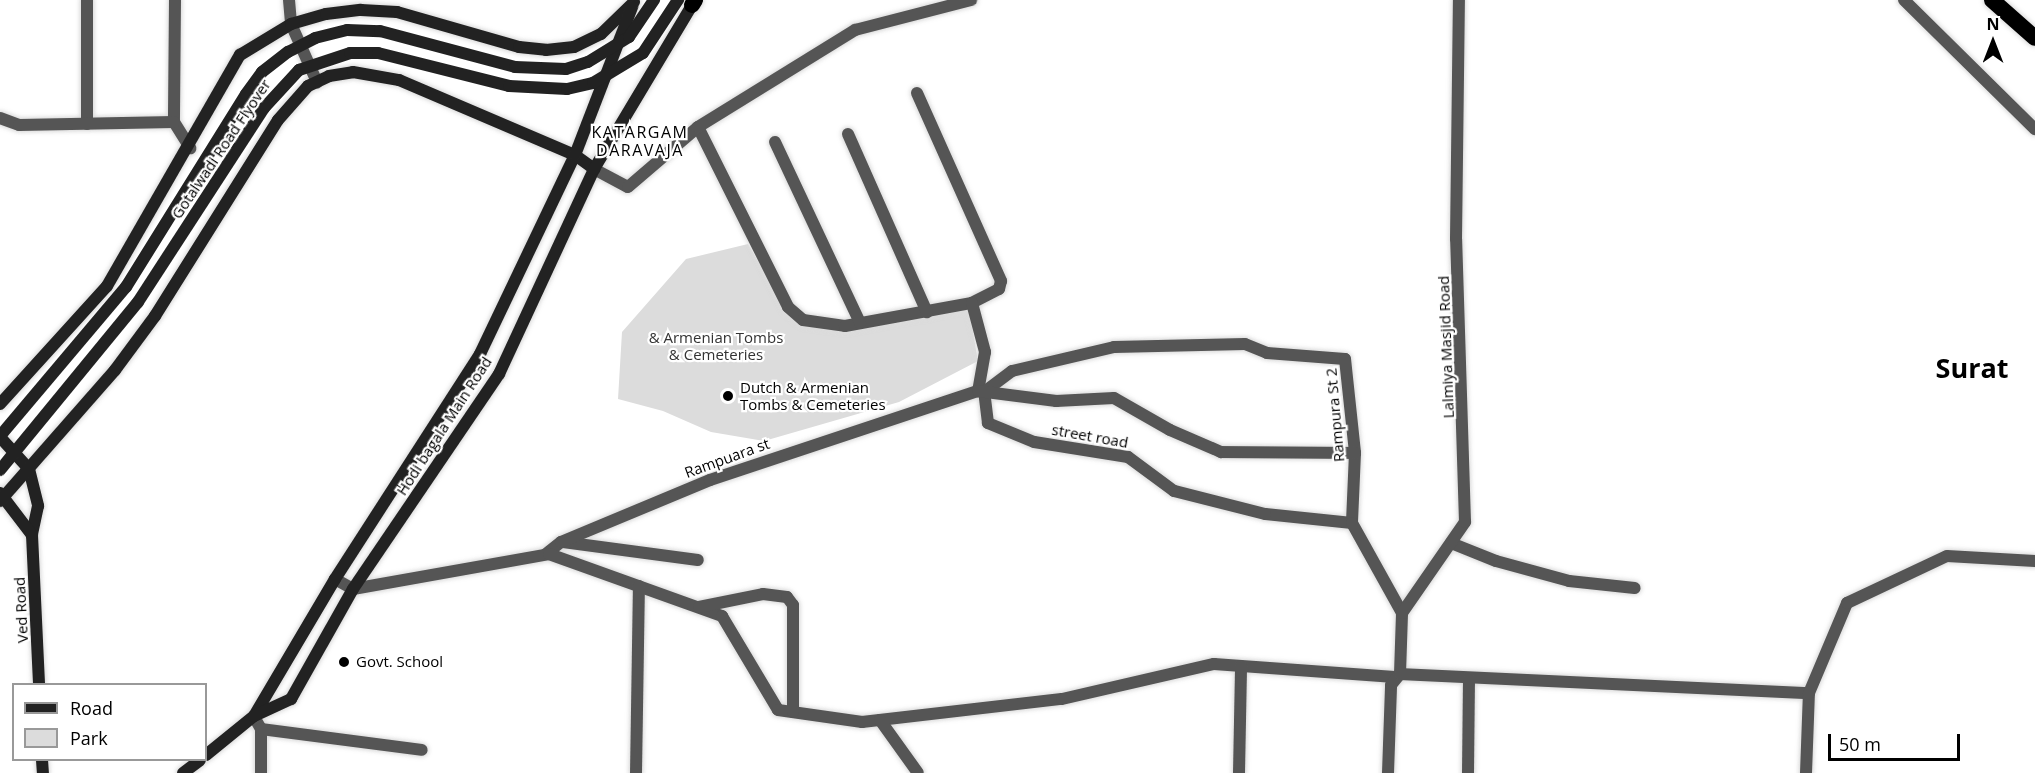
<!DOCTYPE html>
<html>
<head>
<meta charset="utf-8">
<style>
  body { margin:0 }
  #map { position:relative; width:2035px; height:773px; overflow:hidden; background:#fff; font-family:"Open Sans",sans-serif }
  div>[style] { position:absolute }
  .green>* { inset:0; background:#dcdcdc }
  .roads { filter:drop-shadow(0 0 2px #dbdbdb) drop-shadow(0 0 2px #dbdbdb) }
  .minor>* { height:12px; margin:-6px; padding:0 6px; transform-origin:6px; border-radius:6px; background:#555 }
  .tertiary>* { height:12px; margin:-6px; padding:0 6px; transform-origin:6px; border-radius:6px; background:#555 }
  .secondary>* { height:12px; margin:-6px; padding:0 6px; transform-origin:6px; border-radius:6px; background:#222 }
  .trunk>* { height:16px; margin:-8px; padding:0 8px; transform-origin:8px; border-radius:8px; background:#000 }
  .secondary-bridge>* { height:12px; margin:-6px; padding:0 6px; transform-origin:6px; border-radius:6px; background:#222 }
  .dots>* { width:16px; height:16px; translate:-50% -50%; box-sizing:border-box; border:3px solid #fff; border-radius:50% }
  span { translate:-50% -50%; white-space:nowrap; text-align:center; line-height:1.15; -webkit-text-stroke:4.5px #fff; paint-order:stroke }
  .street-label { font-size:15px; color:#000 }
  .park-label { font-size:15px; color:#333 }
  .poi-label { font-size:15px; color:#000 }
  .left { translate:0 -50%; text-align:left }
  .neighbourhood-label { font-size:16px; color:#000; letter-spacing:1.5px }
  .town-label { font-size:27px; color:#000; font-weight:700 }
  .legend { position:absolute; left:12px; top:683px; width:195px; height:78px; box-sizing:border-box; background:#fff; border:2px solid #999; margin:0; padding:8px 10px; list-style:none; font-size:18px; color:#000 }
  .legend li { display:flex; align-items:center; gap:12px; height:30px }
  .legend b { width:30px; border:2px solid #999 }
  .north { position:absolute; left:1963px; top:12px; width:60px; height:60px; -webkit-text-stroke:4px #fff; paint-order:stroke; rotate:0deg; font-size:16px; font-weight:700; line-height:24px; text-align:center; color:#000 }
  .north::after { content:''; display:block; margin:auto; width:21px; height:27px; background:#000; clip-path:polygon(50% 0,100% 100%,50% 72%,0 100%) }
  .scale { position:absolute; left:1828px; top:734px; width:132px; height:27px; box-sizing:border-box; border:3px solid #000; border-top:0; padding-left:8px; font-size:18px; line-height:21px; white-space:nowrap; color:#000; -webkit-text-stroke:4px #fff; paint-order:stroke }
</style>
</head>
<body>
<div id="map">
  <div class="green">
    <i style="clip-path:polygon(748px 244px,786px 309px,843px 329px,969px 309px,978px 361px,899px 402px,764px 441px,711px 432px,663px 411px,618px 399px,622px 332px,686px 259px)"></i>
  </div>
  <div class="roads">
    <div class="minor">
      <i style="left:87px;top:0;width:124px;rotate:90deg"></i>
      <i style="left:175px;top:0;width:122px;rotate:90.5deg"></i>
      <i style="left:174px;top:122px;width:31px;rotate:58deg"></i>
      <i style="left:289px;top:0;width:24px;rotate:85deg"></i>
      <i style="left:291px;top:24px;width:64px;rotate:65.9deg"></i>
      <i style="left:917px;top:93px;width:206px;rotate:65.9deg"></i>
      <i style="left:1001px;top:281px;width:8px;rotate:104deg"></i>
      <i style="left:999px;top:289px;width:30px;rotate:153deg"></i>
      <i style="left:0;top:118px;width:20px;rotate:20deg"></i>
      <i style="left:19px;top:125px;width:155px;rotate:-1.1deg"></i>
      <i style="left:698px;top:127px;width:201px;rotate:63.4deg"></i>
      <i style="left:788px;top:307px;width:20px;rotate:41deg"></i>
      <i style="left:803px;top:320px;width:42px;rotate:8.1deg"></i>
      <i style="left:845px;top:326px;width:129px;rotate:-10.3deg"></i>
      <i style="left:972px;top:303px;width:51px;rotate:75.1deg"></i>
      <i style="left:985px;top:352px;width:40px;rotate:100deg"></i>
      <i style="left:848px;top:134px;width:195px;rotate:66.1deg"></i>
      <i style="left:775px;top:142px;width:200px;rotate:64.8deg"></i>
      <i style="left:1352px;top:523px;width:87px;rotate:-174.1deg"></i>
      <i style="left:1265px;top:514px;width:94px;rotate:-165.8deg"></i>
      <i style="left:1174px;top:491px;width:57px;rotate:-143.5deg"></i>
      <i style="left:1128px;top:457px;width:95px;rotate:-170.9deg"></i>
      <i style="left:1034px;top:442px;width:50px;rotate:-157.6deg"></i>
      <i style="left:988px;top:423px;width:31px;rotate:-97deg"></i>
      <i style="left:984px;top:392px;width:35px;rotate:-37deg"></i>
      <i style="left:1012px;top:371px;width:105px;rotate:-13.2deg"></i>
      <i style="left:1114px;top:347px;width:131px;rotate:-1.3deg"></i>
      <i style="left:1245px;top:344px;width:24px;rotate:22deg"></i>
      <i style="left:1267px;top:353px;width:78px;rotate:4.4deg"></i>
      <i style="left:1345px;top:359px;width:95px;rotate:83.9deg"></i>
      <i style="left:1355px;top:453px;width:70px;rotate:92.5deg"></i>
      <i style="left:1352px;top:523px;width:103px;rotate:60.9deg"></i>
      <i style="left:563px;top:542px;width:136px;rotate:7.6deg"></i>
      <i style="left:1451px;top:543px;width:48px;rotate:21.8deg"></i>
      <i style="left:1496px;top:561px;width:76px;rotate:15.3deg"></i>
      <i style="left:1569px;top:581px;width:66px;rotate:6.1deg"></i>
      <i style="left:546px;top:554px;width:19px;rotate:-39deg"></i>
      <i style="left:561px;top:542px;width:161px;rotate:-22.6deg"></i>
      <i style="left:710px;top:480px;width:282px;rotate:-18.4deg"></i>
      <i style="left:978px;top:391px;width:79px;rotate:7.3deg"></i>
      <i style="left:1056px;top:401px;width:58px;rotate:-3deg"></i>
      <i style="left:1114px;top:398px;width:64px;rotate:29.7deg"></i>
      <i style="left:1170px;top:430px;width:56px;rotate:23.3deg"></i>
      <i style="left:1221px;top:452px;width:134px;rotate:0.4deg"></i>
      <i style="left:335px;top:579px;width:21px;rotate:29deg"></i>
      <i style="left:353px;top:589px;width:199px;rotate:-10.1deg"></i>
      <i style="left:549px;top:554px;width:184px;rotate:19.7deg"></i>
      <i style="left:722px;top:616px;width:109px;rotate:59.2deg"></i>
      <i style="left:778px;top:710px;width:85px;rotate:8.1deg"></i>
      <i style="left:862px;top:722px;width:201px;rotate:-6.6deg"></i>
      <i style="left:1062px;top:699px;width:156px;rotate:-13deg"></i>
      <i style="left:1214px;top:664px;width:181px;rotate:4.1deg"></i>
      <i style="left:699px;top:607px;width:65px;rotate:-11.5deg"></i>
      <i style="left:763px;top:594px;width:24px;rotate:7deg"></i>
      <i style="left:787px;top:597px;width:10px;rotate:53deg"></i>
      <i style="left:793px;top:605px;width:107px;rotate:90deg"></i>
      <i style="left:1400px;top:674px;width:61px;rotate:-88.1deg"></i>
      <i style="left:1402px;top:613px;width:111px;rotate:-55.3deg"></i>
      <i style="left:1465px;top:522px;width:283px;rotate:-91.8deg"></i>
      <i style="left:1456px;top:239px;width:239px;rotate:-89.3deg"></i>
      <i style="left:880px;top:720px;width:65px;rotate:54.4deg"></i>
      <i style="left:257px;top:722px;width:8px;rotate:60deg"></i>
      <i style="left:261px;top:729px;width:44px;rotate:90deg"></i>
      <i style="left:261px;top:729px;width:162px;rotate:7.4deg"></i>
      <i style="left:636px;top:773px;width:187px;rotate:-89.1deg"></i>
      <i style="left:1239px;top:773px;width:107px;rotate:-88.9deg"></i>
      <i style="left:1388px;top:773px;width:88px;rotate:-88deg"></i>
      <i style="left:1391px;top:685px;width:14px;rotate:-51deg"></i>
      <i style="left:1400px;top:674px;width:409px;rotate:2.7deg"></i>
      <i style="left:1468px;top:773px;width:95px;rotate:-89.4deg"></i>
    </div>
    <div class="tertiary">
      <i style="left:1904px;top:0;width:184px;rotate:44.6deg"></i>
      <i style="left:594px;top:169px;width:38px;rotate:28deg"></i>
      <i style="left:628px;top:187px;width:92px;rotate:-40.6deg"></i>
      <i style="left:698px;top:127px;width:185px;rotate:-31.7deg"></i>
      <i style="left:855px;top:30px;width:120px;rotate:-14.5deg"></i>
      <i style="left:1806px;top:773px;width:80px;rotate:-87.9deg"></i>
      <i style="left:1809px;top:693px;width:98px;rotate:-67.1deg"></i>
      <i style="left:1847px;top:603px;width:110px;rotate:-25.2deg"></i>
      <i style="left:1947px;top:556px;width:88px;rotate:3.3deg"></i>
    </div>
    <div class="secondary">
      <i style="left:0;top:404px;width:159px;rotate:-47.8deg"></i>
      <i style="left:107px;top:286px;width:267px;rotate:-60.1deg"></i>
      <i style="left:240px;top:55px;width:60px;rotate:-31.3deg"></i>
      <i style="left:291px;top:24px;width:36px;rotate:-16deg"></i>
      <i style="left:326px;top:14px;width:35px;rotate:-7deg"></i>
      <i style="left:361px;top:10px;width:36px;rotate:3deg"></i>
      <i style="left:397px;top:12px;width:127px;rotate:16deg"></i>
      <i style="left:519px;top:47px;width:27px;rotate:6deg"></i>
      <i style="left:546px;top:50px;width:28px;rotate:-6deg"></i>
      <i style="left:574px;top:47px;width:30px;rotate:-26deg"></i>
      <i style="left:601px;top:34px;width:46px;rotate:-44.1deg"></i>
      <i style="left:0;top:437px;width:43px;rotate:47.8deg"></i>
      <i style="left:29px;top:469px;width:38px;rotate:76deg"></i>
      <i style="left:38px;top:506px;width:30px;rotate:102deg"></i>
      <i style="left:32px;top:535px;width:149px;rotate:87.3deg"></i>
      <i style="left:0;top:493px;width:53px;rotate:52.7deg"></i>
      <i style="left:0;top:501px;width:174px;rotate:-48.7deg"></i>
      <i style="left:115px;top:370px;width:67px;rotate:-53.5deg"></i>
      <i style="left:155px;top:316px;width:231px;rotate:-57.9deg"></i>
      <i style="left:278px;top:120px;width:45px;rotate:-48.6deg"></i>
      <i style="left:308px;top:86px;width:23px;rotate:-25deg"></i>
      <i style="left:329px;top:76px;width:24px;rotate:-9deg"></i>
      <i style="left:353px;top:72px;width:47px;rotate:9.9deg"></i>
      <i style="left:399px;top:80px;width:191px;rotate:23.1deg"></i>
      <i style="left:575px;top:155px;width:24px;rotate:36deg"></i>
      <i style="left:254px;top:716px;width:159px;rotate:-59.4deg"></i>
      <i style="left:335px;top:579px;width:268px;rotate:-57.2deg"></i>
      <i style="left:480px;top:354px;width:221px;rotate:-64.5deg"></i>
      <i style="left:575px;top:155px;width:159px;rotate:-68.9deg"></i>
      <i style="left:206px;top:755px;width:62px;rotate:-39.1deg"></i>
      <i style="left:254px;top:716px;width:41px;rotate:-24.7deg"></i>
      <i style="left:291px;top:699px;width:126px;rotate:-60.6deg"></i>
      <i style="left:353px;top:589px;width:260px;rotate:-55.8deg"></i>
      <i style="left:499px;top:374px;width:226px;rotate:-65.1deg"></i>
      <i style="left:594px;top:169px;width:197px;rotate:-59.1deg"></i>
      <i style="left:42px;top:760px;width:13px;rotate:86deg"></i>
      <i style="left:183px;top:773px;width:21px;rotate:-37deg"></i>
    </div>
    <div class="trunk">
      <i style="left:1992px;top:0;width:57px;rotate:41.5deg"></i>
      <i style="left:692px;top:5px;width:6px;rotate:-59deg"></i>
    </div>
  </div>
  <div class="secondary-bridge">
    <i style="left:0;top:436px;width:195px;rotate:-49.8deg"></i>
    <i style="left:126px;top:287px;width:227px;rotate:-58.1deg"></i>
    <i style="left:246px;top:94px;width:27px;rotate:-54deg"></i>
    <i style="left:262px;top:72px;width:33px;rotate:-38deg"></i>
    <i style="left:288px;top:52px;width:30px;rotate:-27deg"></i>
    <i style="left:315px;top:38px;width:33px;rotate:-14deg"></i>
    <i style="left:347px;top:30px;width:33px;rotate:2deg"></i>
    <i style="left:380px;top:31px;width:140px;rotate:14.9deg"></i>
    <i style="left:515px;top:67px;width:51px;rotate:2.2deg"></i>
    <i style="left:566px;top:69px;width:23px;rotate:-18deg"></i>
    <i style="left:588px;top:62px;width:48px;rotate:-31.4deg"></i>
    <i style="left:629px;top:37px;width:45px;rotate:-56deg"></i>
    <i style="left:0;top:470px;width:217px;rotate:-50.6deg"></i>
    <i style="left:138px;top:302px;width:231px;rotate:-57deg"></i>
    <i style="left:264px;top:108px;width:52px;rotate:-47.4deg"></i>
    <i style="left:299px;top:70px;width:54px;rotate:-18.4deg"></i>
    <i style="left:350px;top:53px;width:28px"></i>
    <i style="left:378px;top:53px;width:135px;rotate:14.1deg"></i>
    <i style="left:509px;top:86px;width:58px;rotate:3deg"></i>
    <i style="left:567px;top:89px;width:27px;rotate:-13deg"></i>
    <i style="left:593px;top:83px;width:58px;rotate:-31deg"></i>
    <i style="left:643px;top:53px;width:64px;rotate:-56.6deg"></i>
  </div>
  <div class="dots">
    <i style="left:728px;top:396px;background:#000"></i>
    <i style="left:344px;top:662px;background:#000"></i>
  </div>
  <div class="street-label">
    <span style="left:221px;top:149px;rotate:-56deg">Gotalwadi Road Flyover</span>
    <span style="left:1446px;top:347px;rotate:-92deg">Lalmiya Masjid Road</span>
    <span style="left:1335px;top:415px;rotate:-95deg">Rampura St 2</span>
    <span style="left:444px;top:426px;rotate:-57deg">Hodi bagala Main Road</span>
    <span style="left:1090px;top:436px;rotate:10deg">street road</span>
    <span style="left:727px;top:458px;rotate:-20deg">Rampuara st</span>
    <span style="left:21px;top:610px;rotate:-93deg">Ved Road</span>
  </div>
  <div class="park-label">
    <span style="left:716px;top:346px">&amp; Armenian Tombs<br>&amp; Cemeteries</span>
  </div>
  <div class="poi-label">
    <span class="left" style="left:740px;top:396px">Dutch &amp; Armenian<br>Tombs &amp; Cemeteries</span>
    <span class="left" style="left:356px;top:662px">Govt. School</span>
  </div>
  <div class="neighbourhood-label">
    <span style="left:640px;top:141px">KATARGAM<br>DARAVAJA</span>
  </div>
  <div class="town-label">
    <span style="left:1972px;top:368px">Surat</span>
  </div>
  <ul class="legend">
  <li><b style="height:8px;background:#222"></b>Road</li>
  <li><b style="height:16px;background:#dcdcdc"></b>Park</li>
  </ul>
  <div class="north">N</div>
  <div class="scale">50 m</div>
</div>
</body>
</html>
